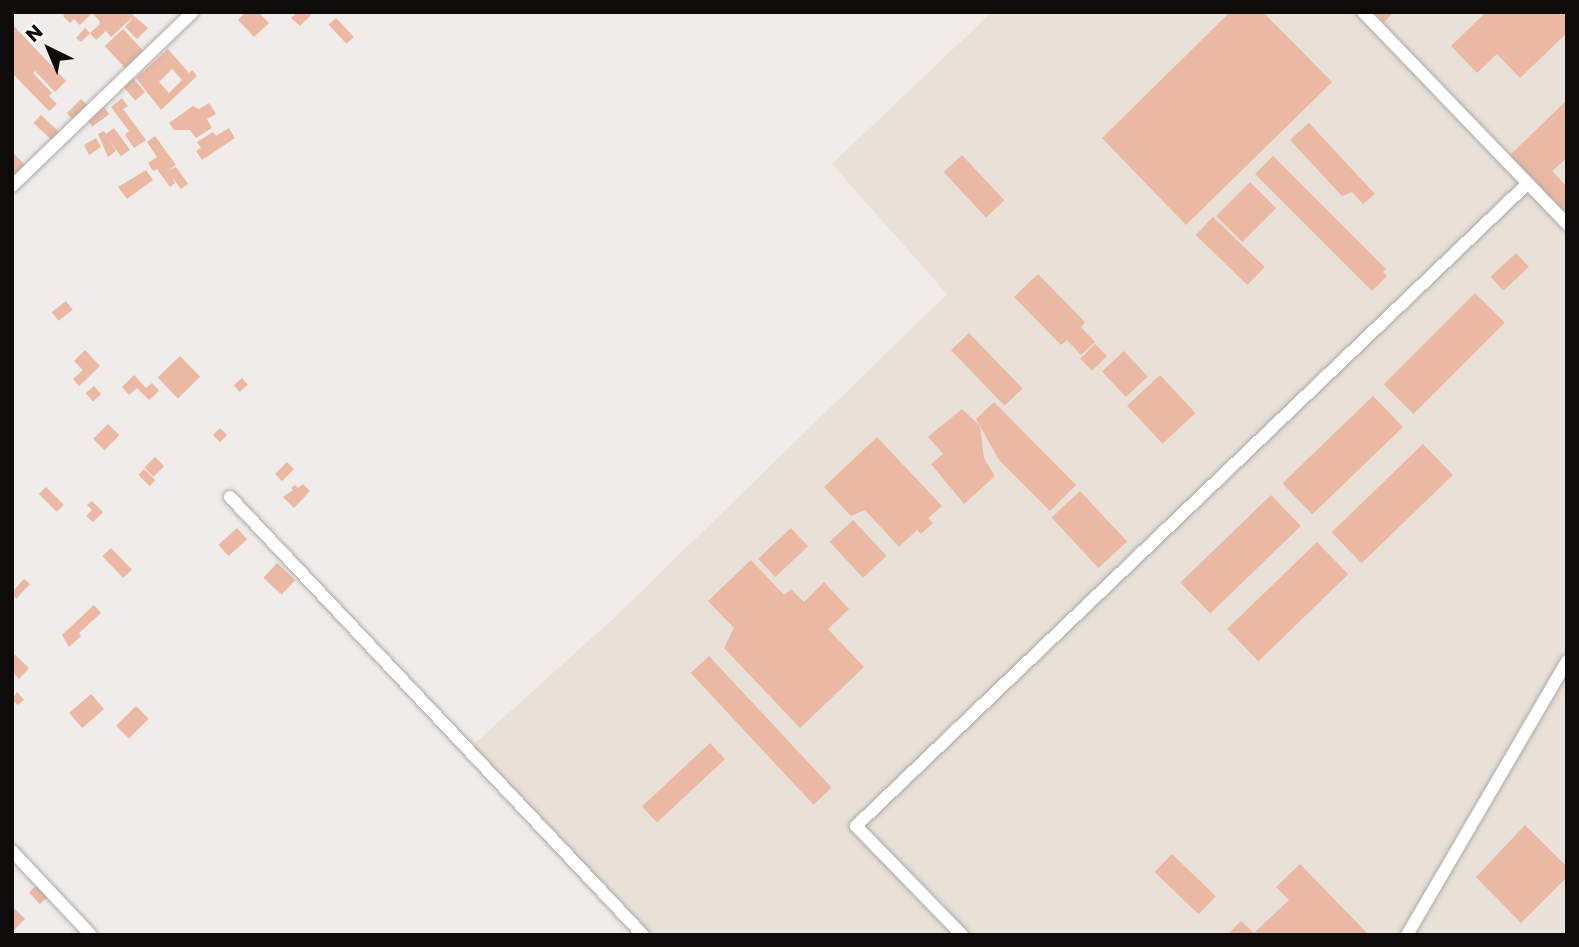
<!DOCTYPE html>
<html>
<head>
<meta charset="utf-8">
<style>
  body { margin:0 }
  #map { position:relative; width:1579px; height:947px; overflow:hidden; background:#efece9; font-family:Poppins,sans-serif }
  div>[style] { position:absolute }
  .built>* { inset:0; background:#e9e0d8 }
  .building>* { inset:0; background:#eab8a3; transform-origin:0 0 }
  .roads { filter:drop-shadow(0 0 2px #adaaa7) drop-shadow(0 0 2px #adaaa7) }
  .street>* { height:12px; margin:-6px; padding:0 6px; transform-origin:6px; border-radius:6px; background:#fff }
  span { translate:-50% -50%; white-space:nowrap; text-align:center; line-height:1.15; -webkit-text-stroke:6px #fcf9f7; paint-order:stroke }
  .frame { position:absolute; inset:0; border:14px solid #0d0c0b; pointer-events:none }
  .north { position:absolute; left:14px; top:14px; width:70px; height:70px; -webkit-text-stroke:5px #fcf9f7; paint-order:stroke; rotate:317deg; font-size:19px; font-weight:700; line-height:28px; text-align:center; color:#0d0c0b }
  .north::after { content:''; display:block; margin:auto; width:24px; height:32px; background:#0d0c0b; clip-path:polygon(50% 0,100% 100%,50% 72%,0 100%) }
</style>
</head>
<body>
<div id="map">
  <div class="built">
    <i style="clip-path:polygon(992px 12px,1567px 12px,1567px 935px,651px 935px,472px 746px,615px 617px,947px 294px,832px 164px)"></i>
  </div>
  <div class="building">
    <i style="clip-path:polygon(66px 12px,130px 12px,134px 16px,111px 37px,106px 31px,96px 40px,90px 33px,81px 42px,76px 38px,85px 28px,90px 33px,100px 24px,99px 20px,92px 13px,80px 25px,74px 19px,70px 23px,63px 16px)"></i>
    <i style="clip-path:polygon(246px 12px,258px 12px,269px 23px,254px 37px,238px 20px)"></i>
    <i style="clip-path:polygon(297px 12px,309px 12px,311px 15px,300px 26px,291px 18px)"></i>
    <i style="clip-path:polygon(1230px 12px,1263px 12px,1332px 82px,1186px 225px,1102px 138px)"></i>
    <i style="clip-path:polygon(1375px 12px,1394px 12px,1384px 22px)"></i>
    <i style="clip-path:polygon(1486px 12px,1567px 12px,1567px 33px,1520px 78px,1497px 54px,1477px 73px,1451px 46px)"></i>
    <i style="clip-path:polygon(134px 16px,148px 28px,137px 39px,125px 27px)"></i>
    <i style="left:336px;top:18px;width:26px;height:10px;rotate:47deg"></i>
    <i style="clip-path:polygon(12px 24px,66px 81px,55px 92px,35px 71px,33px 73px,52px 93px,49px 96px,57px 104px,49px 111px,12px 73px)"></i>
    <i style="left:123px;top:29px;width:33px;height:25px;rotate:47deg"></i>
    <i style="clip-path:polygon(evenodd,168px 49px,189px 73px,192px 70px,197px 76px,161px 110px,136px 78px,168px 49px,172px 69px,182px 80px,169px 93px,159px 82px,172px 69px)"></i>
    <i style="left:132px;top:77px;width:20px;height:13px;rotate:49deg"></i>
    <i style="clip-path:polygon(122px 98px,128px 106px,123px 109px,146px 140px,134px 148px,125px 135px,129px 131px,111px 107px)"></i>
    <i style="left:81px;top:99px;width:10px;height:20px;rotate:45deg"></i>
    <i style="clip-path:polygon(1567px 100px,1567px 158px,1552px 171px,1567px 187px,1564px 211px,1510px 155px)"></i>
    <i style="clip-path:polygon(209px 103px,216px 114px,207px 119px,212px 128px,196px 138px,190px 130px,174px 130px,169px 123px,193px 106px,199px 109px)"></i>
    <i style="left:104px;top:107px;width:9px;height:21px;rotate:54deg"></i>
    <i style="left:41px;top:115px;width:25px;height:11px;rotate:43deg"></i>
    <i style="clip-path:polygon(1309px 123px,1375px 194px,1363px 204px,1352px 192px,1342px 196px,1290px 140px)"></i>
    <i style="left:114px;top:128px;width:27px;height:11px;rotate:54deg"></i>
    <i style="clip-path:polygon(229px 128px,235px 138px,202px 160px,196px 151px,201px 148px,197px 142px,213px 132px,216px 136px)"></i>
    <i style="clip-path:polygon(104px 131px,116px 151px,108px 157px,98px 134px)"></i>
    <i style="clip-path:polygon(155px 136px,176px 165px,167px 171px,176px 167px,188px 184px,181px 189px,172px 177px,175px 183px,170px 187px,157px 169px,153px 171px,148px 163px,157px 157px,147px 142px)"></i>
    <i style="clip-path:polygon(96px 138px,101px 147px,89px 155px,84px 145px)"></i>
    <i style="clip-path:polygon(12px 152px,25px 165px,12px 177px)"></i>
    <i style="left:962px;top:155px;width:62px;height:25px;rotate:47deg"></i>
    <i style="clip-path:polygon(1273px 156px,1386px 269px,1383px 272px,1387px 276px,1372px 291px,1255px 174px)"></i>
    <i style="clip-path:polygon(146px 170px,153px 180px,127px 199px,118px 187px)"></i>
    <i style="left:1250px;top:182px;width:37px;height:48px;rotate:45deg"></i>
    <i style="left:1213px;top:217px;width:72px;height:25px;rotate:44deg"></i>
    <i style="left:1516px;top:253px;width:19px;height:35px;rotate:47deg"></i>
    <i style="clip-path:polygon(1038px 274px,1085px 322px,1081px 327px,1095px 342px,1081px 355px,1067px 340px,1061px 345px,1014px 297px)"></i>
    <i style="left:1475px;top:293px;width:42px;height:129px;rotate:45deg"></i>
    <i style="left:66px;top:301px;width:11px;height:18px;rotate:52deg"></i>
    <i style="left:969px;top:333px;width:77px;height:25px;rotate:46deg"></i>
    <i style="left:1095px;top:344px;width:17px;height:21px;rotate:45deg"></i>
    <i style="clip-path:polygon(85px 350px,100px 366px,79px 386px,73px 379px,83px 370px,74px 361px)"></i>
    <i style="left:1124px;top:351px;width:35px;height:30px;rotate:47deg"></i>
    <i style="left:180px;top:356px;width:29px;height:31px;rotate:46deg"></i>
    <i style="clip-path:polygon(134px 375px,146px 388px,152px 383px,159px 391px,149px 400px,137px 388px,129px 395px,122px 387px)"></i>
    <i style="left:1160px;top:375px;width:52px;height:45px;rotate:47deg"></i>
    <i style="left:242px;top:378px;width:9px;height:11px;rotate:49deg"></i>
    <i style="left:94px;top:386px;width:11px;height:11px;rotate:49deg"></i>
    <i style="left:1373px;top:396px;width:43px;height:126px;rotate:46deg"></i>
    <i style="clip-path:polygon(994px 402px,1076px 485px,1050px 511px,999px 460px,976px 419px)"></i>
    <i style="clip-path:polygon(962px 409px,980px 426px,984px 458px,995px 476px,964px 504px,931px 464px,943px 454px,928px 437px)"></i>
    <i style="left:108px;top:424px;width:16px;height:21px;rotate:45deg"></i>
    <i style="left:220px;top:428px;width:10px;height:10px;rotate:45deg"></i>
    <i style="clip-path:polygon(877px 437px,942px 506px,928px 518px,933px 523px,921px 534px,917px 530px,899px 547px,865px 510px,851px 516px,824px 487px)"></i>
    <i style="left:1423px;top:444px;width:43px;height:127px;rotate:46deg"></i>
    <i style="left:155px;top:457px;width:13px;height:15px;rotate:45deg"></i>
    <i style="left:287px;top:462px;width:10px;height:17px;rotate:45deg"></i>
    <i style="left:144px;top:469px;width:16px;height:8px;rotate:45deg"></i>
    <i style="clip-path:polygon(303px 484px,310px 491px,294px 508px,283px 497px,293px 490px,291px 488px,295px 485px,298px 488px)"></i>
    <i style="left:46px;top:487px;width:25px;height:10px;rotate:45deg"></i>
    <i style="left:1080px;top:491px;width:69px;height:39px;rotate:47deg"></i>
    <i style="left:1271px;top:495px;width:43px;height:126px;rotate:46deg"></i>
    <i style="clip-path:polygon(92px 501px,103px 512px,93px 522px,86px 516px,92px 510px,87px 505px)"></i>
    <i style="left:853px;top:520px;width:49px;height:32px;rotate:47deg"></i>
    <i style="left:237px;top:528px;width:15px;height:25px;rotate:48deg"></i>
    <i style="left:791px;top:528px;width:25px;height:45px;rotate:47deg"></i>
    <i style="left:1317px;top:542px;width:45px;height:125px;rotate:46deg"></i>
    <i style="left:111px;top:548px;width:30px;height:12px;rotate:46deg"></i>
    <i style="clip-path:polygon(751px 560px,784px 595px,791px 589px,804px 602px,824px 582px,849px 609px,828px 629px,864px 667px,800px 728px,724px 648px,734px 628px,708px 601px)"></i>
    <i style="left:277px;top:563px;width:25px;height:20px;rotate:43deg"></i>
    <i style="clip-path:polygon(24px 579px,30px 584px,16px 599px,12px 592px)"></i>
    <i style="clip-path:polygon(94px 605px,101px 613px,79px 633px,81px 636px,69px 647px,62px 635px)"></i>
    <i style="clip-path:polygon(12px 652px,29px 668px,19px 679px,12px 672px)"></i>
    <i style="left:709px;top:656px;width:180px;height:25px;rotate:47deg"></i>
    <i style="clip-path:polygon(17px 692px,24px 700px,18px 705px,12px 700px)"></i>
    <i style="left:91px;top:694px;width:20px;height:29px;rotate:49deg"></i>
    <i style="left:136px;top:706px;width:18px;height:28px;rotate:45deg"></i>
    <i style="left:710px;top:743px;width:22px;height:93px;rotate:47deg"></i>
    <i style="clip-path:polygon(1525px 825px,1567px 867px,1567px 877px,1521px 923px,1476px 877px)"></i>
    <i style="left:1172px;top:854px;width:61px;height:25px;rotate:44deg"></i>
    <i style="clip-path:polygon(1300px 864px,1369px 935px,1227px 935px,1241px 921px,1254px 933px,1289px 900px,1276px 887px)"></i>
    <i style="left:37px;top:885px;width:16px;height:11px;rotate:47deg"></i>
    <i style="clip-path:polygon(14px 908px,25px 919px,14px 930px,12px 910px)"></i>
  </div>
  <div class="roads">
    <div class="street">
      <i style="left:1363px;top:12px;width:294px;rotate:46.1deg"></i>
      <i style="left:12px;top:186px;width:251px;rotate:-43.9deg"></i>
      <i style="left:230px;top:497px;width:602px;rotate:46.68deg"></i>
      <i style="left:12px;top:851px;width:115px;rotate:46.8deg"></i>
      <i style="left:962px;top:935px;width:152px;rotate:-134.2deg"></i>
      <i style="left:856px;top:826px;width:929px;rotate:-43.73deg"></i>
      <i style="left:1407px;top:935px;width:317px;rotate:-59.7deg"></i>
    </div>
  </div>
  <div class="frame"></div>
  <div class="north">N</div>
</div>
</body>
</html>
